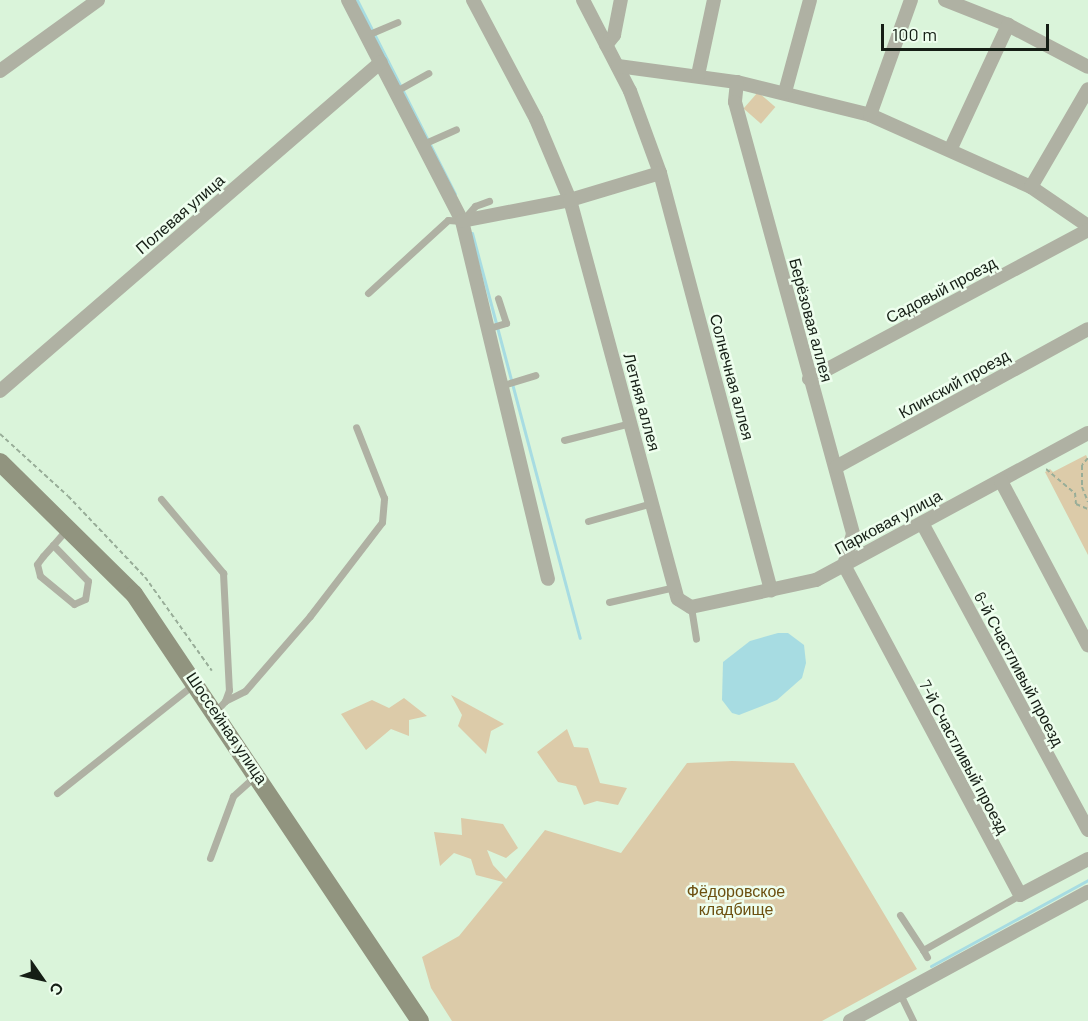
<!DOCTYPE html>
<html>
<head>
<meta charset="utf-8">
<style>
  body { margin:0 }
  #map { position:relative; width:1088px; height:1021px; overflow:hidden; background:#daf4da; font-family:Barlow,sans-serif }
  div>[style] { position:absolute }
  .green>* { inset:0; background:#dccba9; transform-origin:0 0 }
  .water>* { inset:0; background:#a7dce2 }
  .stream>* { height:3px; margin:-1.5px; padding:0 1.5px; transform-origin:1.5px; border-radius:1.5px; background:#a7dce2 }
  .path>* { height:2px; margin-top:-1px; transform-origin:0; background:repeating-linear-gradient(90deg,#98ad98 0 4.5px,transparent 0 7.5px) }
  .lane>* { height:7px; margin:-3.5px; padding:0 3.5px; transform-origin:3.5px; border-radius:3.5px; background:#afb1a3 }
  .street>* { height:14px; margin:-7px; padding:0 7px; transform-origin:7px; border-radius:7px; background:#afb1a3 }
  .secondary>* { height:18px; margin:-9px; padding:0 9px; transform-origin:9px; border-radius:9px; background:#91947f }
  span { translate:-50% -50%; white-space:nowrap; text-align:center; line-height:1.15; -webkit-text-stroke:5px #eefeee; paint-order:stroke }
  .street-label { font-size:16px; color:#151e15 }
  .park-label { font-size:16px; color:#6c5010 }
  .north { position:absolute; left:12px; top:949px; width:60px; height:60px; -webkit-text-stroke:4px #eefeee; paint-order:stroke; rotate:124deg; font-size:16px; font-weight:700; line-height:24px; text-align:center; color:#151e15 }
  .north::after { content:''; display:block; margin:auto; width:21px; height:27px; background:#151e15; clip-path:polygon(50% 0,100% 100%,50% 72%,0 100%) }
  .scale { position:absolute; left:881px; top:24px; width:168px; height:27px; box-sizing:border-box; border:3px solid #151e15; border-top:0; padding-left:8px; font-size:18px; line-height:21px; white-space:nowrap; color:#151e15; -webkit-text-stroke:4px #eefeee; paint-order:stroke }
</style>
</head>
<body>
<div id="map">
  <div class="green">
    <i style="left:758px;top:92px;width:23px;height:22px;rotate:41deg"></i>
    <i style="clip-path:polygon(1086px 455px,1088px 459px,1088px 555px,1045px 472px,1050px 469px,1053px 472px)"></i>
    <i style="clip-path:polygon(451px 695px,504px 724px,491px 731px,486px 754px,458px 726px,462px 715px)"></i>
    <i style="clip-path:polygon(404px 698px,427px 716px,409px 720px,409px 736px,391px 729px,366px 750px,341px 714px,372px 700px,389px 708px)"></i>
    <i style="clip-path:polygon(567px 729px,574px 747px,588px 748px,600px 783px,627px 788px,618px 805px,597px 801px,584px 805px,576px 786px,558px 782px,537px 752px)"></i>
    <i style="clip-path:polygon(732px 761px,794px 763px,917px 969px,822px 1021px,452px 1021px,431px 988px,422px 957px,459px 936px,503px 882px,476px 875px,471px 859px,454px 853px,440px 866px,434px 832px,462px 835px,461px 818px,503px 824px,518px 848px,506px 858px,487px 850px,493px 865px,506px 879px,545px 830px,621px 853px,687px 763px)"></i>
  </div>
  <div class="water">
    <i style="clip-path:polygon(778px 633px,788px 633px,804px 645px,806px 663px,802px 678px,777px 700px,739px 715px,732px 713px,722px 700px,723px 662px,750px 641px)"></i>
  </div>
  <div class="stream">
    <i style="left:357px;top:0;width:217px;rotate:63.2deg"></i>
    <i style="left:472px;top:233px;width:419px;rotate:75.1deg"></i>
    <i style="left:931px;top:966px;width:179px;rotate:-28.7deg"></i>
  </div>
  <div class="path">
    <i style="left:0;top:434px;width:92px;rotate:42.4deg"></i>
    <i style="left:68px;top:496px;width:112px;rotate:46.5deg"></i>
    <i style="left:145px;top:577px;width:115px;rotate:54.5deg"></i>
    <i style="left:1088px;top:458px;width:9px;rotate:131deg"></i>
    <i style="left:1082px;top:465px;width:22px;rotate:90deg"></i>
    <i style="left:1082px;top:487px;width:16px;rotate:68deg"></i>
    <i style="left:1046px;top:469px;width:38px;rotate:40deg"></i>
    <i style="left:1075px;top:493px;width:11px;rotate:85deg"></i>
    <i style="left:1076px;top:504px;width:13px;rotate:23deg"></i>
  </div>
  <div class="lane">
    <i style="left:367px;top:35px;width:33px;rotate:-23deg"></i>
    <i style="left:396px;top:91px;width:37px;rotate:-29deg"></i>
    <i style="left:423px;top:144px;width:36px;rotate:-24deg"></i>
    <i style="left:368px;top:293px;width:108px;rotate:-42.4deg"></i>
    <i style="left:448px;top:220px;width:14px;rotate:4deg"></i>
    <i style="left:462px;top:221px;width:20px;rotate:-49deg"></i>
    <i style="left:475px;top:206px;width:15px;rotate:-20deg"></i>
    <i style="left:486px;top:329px;width:21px;rotate:-17deg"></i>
    <i style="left:506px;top:323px;width:26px;rotate:-108deg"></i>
    <i style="left:500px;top:386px;width:37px;rotate:-17deg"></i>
    <i style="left:564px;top:440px;width:68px;rotate:-14.4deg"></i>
    <i style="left:161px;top:499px;width:97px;rotate:50deg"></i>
    <i style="left:223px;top:573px;width:117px;rotate:87.1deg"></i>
    <i style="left:229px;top:690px;width:12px;rotate:110deg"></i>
    <i style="left:225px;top:701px;width:13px;rotate:132deg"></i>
    <i style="left:588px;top:521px;width:66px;rotate:-15.7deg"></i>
    <i style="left:53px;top:545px;width:50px;rotate:45.8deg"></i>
    <i style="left:88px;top:581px;width:18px;rotate:99deg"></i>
    <i style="left:85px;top:599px;width:12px;rotate:156deg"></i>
    <i style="left:74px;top:604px;width:44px;rotate:-140.5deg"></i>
    <i style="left:40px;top:576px;width:12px;rotate:-104deg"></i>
    <i style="left:37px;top:564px;width:10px;rotate:-53deg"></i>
    <i style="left:43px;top:556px;width:15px;rotate:-48deg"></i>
    <i style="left:53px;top:545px;width:21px;rotate:-49deg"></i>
    <i style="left:609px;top:602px;width:68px;rotate:-12.8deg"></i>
    <i style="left:691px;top:607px;width:32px;rotate:81deg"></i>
    <i style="left:225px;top:701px;width:22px;rotate:-27deg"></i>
    <i style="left:245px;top:691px;width:99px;rotate:-49.1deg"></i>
    <i style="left:310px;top:616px;width:118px;rotate:-52.5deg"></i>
    <i style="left:382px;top:522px;width:24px;rotate:-85deg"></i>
    <i style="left:384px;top:498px;width:76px;rotate:-111.5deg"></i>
    <i style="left:57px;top:793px;width:175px;rotate:-38.5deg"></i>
    <i style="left:210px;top:858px;width:66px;rotate:-69.6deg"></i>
    <i style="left:233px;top:796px;width:30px;rotate:-42deg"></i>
    <i style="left:900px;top:915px;width:42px;rotate:56.7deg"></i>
    <i style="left:927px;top:957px;width:8px;rotate:-120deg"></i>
    <i style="left:923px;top:950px;width:112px;rotate:-29.6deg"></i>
    <i style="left:900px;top:994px;width:30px;rotate:64deg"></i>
  </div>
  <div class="street">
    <i style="left:348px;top:0;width:249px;rotate:62.7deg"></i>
    <i style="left:462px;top:221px;width:368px;rotate:76.5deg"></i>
    <i style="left:473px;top:0;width:135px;rotate:62.1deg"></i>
    <i style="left:536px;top:119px;width:88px;rotate:67.2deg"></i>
    <i style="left:570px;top:200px;width:413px;rotate:74.9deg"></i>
    <i style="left:678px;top:599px;width:15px;rotate:32deg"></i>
    <i style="left:691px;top:607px;width:128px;rotate:-12.2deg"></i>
    <i style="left:816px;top:580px;width:309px;rotate:-28.4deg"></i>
    <i style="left:583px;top:0;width:102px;rotate:62.7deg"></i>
    <i style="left:630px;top:91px;width:87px;rotate:69.9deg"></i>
    <i style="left:660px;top:173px;width:432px;rotate:75.1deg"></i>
    <i style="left:945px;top:0;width:68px;rotate:21.6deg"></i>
    <i style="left:1008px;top:25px;width:90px;rotate:27.7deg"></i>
    <i style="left:606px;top:45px;width:13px;rotate:-51deg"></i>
    <i style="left:614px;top:35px;width:36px;rotate:-79deg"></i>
    <i style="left:618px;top:66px;width:120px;rotate:7.7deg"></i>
    <i style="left:737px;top:82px;width:137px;rotate:13.9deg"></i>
    <i style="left:870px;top:115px;width:176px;rotate:24.1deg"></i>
    <i style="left:1031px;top:187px;width:69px;rotate:34.4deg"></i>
    <i style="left:0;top:71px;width:121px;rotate:-35.9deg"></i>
    <i style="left:698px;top:75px;width:77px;rotate:-78deg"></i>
    <i style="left:737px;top:82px;width:20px;rotate:96deg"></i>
    <i style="left:735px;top:102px;width:448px;rotate:74.7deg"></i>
    <i style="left:853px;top:534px;width:32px;rotate:106deg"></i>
    <i style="left:844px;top:565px;width:374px;rotate:61.9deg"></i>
    <i style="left:1020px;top:895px;width:77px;rotate:-27.9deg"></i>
    <i style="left:785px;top:92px;width:95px;rotate:-74.8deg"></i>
    <i style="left:870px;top:115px;width:122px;rotate:-70.4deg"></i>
    <i style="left:951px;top:148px;width:136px;rotate:-65.1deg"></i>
    <i style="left:1031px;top:187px;width:113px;rotate:-59.8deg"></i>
    <i style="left:462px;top:221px;width:110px;rotate:-11deg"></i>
    <i style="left:570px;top:200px;width:94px;rotate:-16.7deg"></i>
    <i style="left:809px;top:379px;width:316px;rotate:-28.1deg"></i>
    <i style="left:0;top:391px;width:503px;rotate:-40.81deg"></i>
    <i style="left:836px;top:467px;width:287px;rotate:-28.7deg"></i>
    <i style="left:1001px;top:481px;width:186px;rotate:62.1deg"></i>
    <i style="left:922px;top:523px;width:349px;rotate:61.6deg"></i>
    <i style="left:850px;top:1021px;width:271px;rotate:-28.5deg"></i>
  </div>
  <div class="secondary">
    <i style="left:0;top:462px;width:188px;rotate:44.6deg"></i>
    <i style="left:134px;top:594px;width:514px;rotate:56.19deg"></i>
  </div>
  <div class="street-label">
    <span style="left:180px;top:214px;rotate:-41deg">Полевая улица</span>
    <span style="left:941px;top:290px;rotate:-28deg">Садовый проезд</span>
    <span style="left:811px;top:320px;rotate:75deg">Берёзовая аллея</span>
    <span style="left:732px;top:377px;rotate:75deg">Солнечная аллея</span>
    <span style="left:954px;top:384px;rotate:-29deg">Клинский проезд</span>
    <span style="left:642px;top:402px;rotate:75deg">Летняя аллея</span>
    <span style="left:888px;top:522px;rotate:-28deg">Парковая улица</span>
    <span style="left:1019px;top:669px;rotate:62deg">6-й Счастливый проезд</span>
    <span style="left:227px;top:728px;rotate:56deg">Шоссейная улица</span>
    <span style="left:964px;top:757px;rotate:62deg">7-й Счастливый проезд</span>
  </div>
  <div class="park-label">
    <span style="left:736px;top:900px">Фёдоровское<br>кладбище</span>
  </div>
  <div class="north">С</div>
  <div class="scale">100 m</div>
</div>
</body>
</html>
